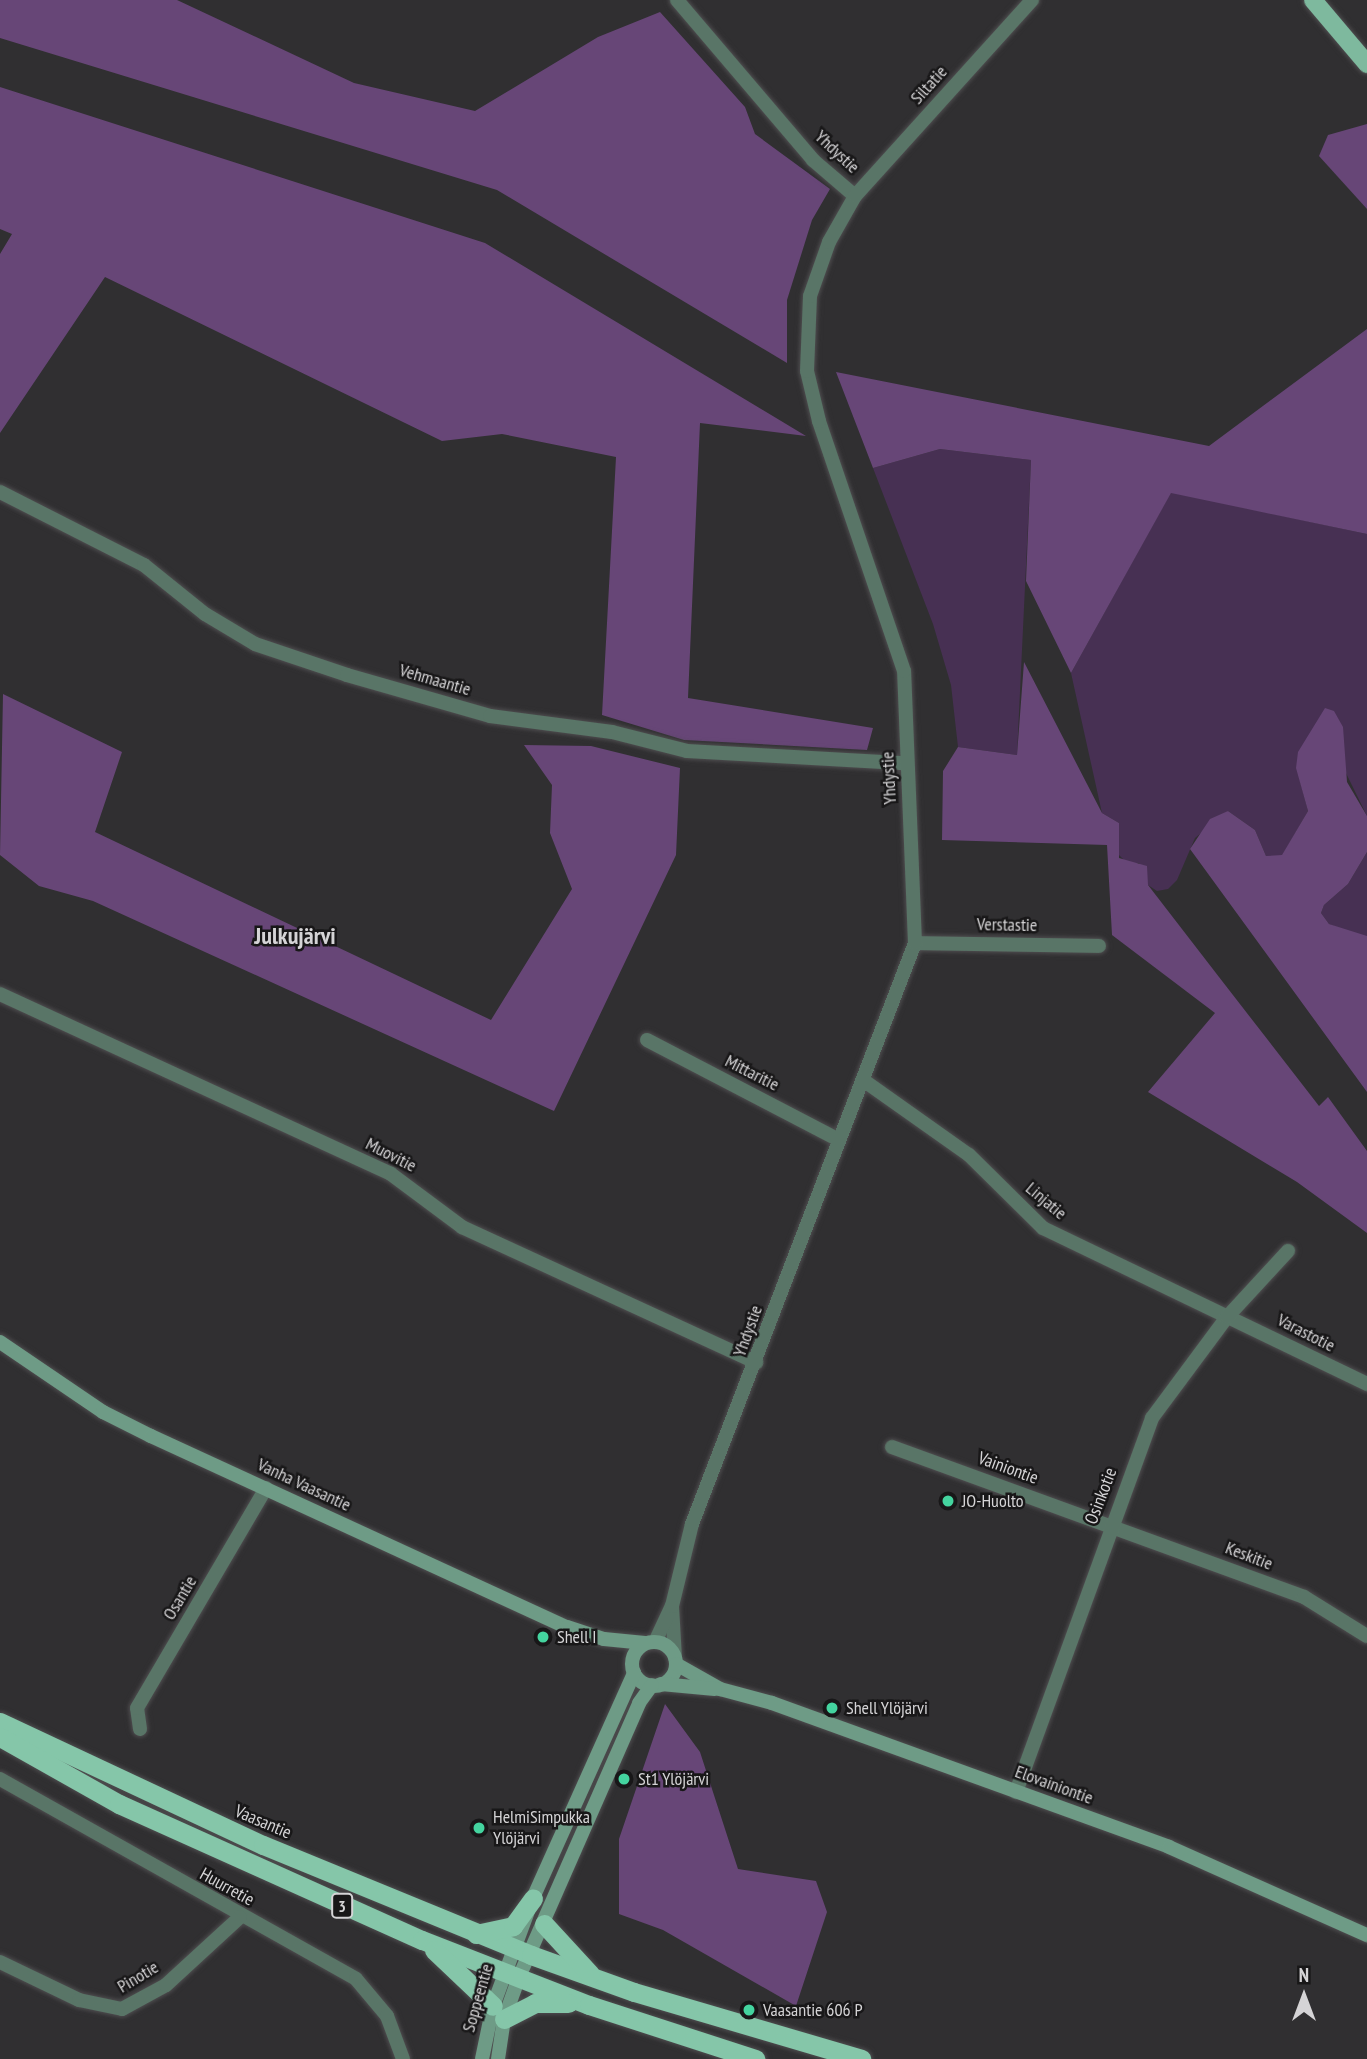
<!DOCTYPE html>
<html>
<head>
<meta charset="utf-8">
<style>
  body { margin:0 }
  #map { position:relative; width:1367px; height:2059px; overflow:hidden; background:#302f31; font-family:"PT Sans Narrow",sans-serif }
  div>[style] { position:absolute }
  .green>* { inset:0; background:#473053 }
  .forest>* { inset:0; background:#674677 }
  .roads { filter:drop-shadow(0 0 2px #4e4d4f) drop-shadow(0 0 2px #4e4d4f) }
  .minor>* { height:14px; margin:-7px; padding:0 7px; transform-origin:7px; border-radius:7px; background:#597567 }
  .tertiary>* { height:14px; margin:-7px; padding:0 7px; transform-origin:7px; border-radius:7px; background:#597567 }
  .secondary>* { height:14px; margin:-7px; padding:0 7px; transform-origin:7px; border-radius:7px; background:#6e9b86 }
  .secondary>.ring { margin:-7px; padding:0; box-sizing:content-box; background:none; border:14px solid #6e9b86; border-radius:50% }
  .primary>* { height:18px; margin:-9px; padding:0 9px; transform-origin:9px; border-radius:9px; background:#7eb99e }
  .trunk>* { height:19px; margin:-9.5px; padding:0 9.5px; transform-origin:9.5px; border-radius:9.5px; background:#85c6a9 }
  .dots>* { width:19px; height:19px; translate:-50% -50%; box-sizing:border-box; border:4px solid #181718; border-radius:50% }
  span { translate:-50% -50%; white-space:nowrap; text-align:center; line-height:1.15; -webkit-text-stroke:5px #181718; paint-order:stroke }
  .shield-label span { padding:2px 5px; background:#181718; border:2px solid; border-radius:5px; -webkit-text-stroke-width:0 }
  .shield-label { font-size:16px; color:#d5d4d6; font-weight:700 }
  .street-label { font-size:18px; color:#d5d4d6 }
  .poi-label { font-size:18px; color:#d5d4d6 }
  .left { translate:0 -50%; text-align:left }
  .district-label { font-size:24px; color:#d5d4d6; font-weight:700 }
  .north { position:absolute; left:1269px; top:1961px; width:70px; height:70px; -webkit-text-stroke:5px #181718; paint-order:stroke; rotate:0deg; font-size:19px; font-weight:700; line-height:28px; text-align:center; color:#d5d4d6 }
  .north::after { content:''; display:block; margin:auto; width:24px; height:32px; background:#d5d4d6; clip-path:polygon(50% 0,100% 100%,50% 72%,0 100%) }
</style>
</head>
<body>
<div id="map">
  <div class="green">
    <i style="clip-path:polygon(940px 449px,1031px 460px,1017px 755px,958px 747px,951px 685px,933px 624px,873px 468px)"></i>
    <i style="clip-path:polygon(1171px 492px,1367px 534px,1367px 816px,1345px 771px,1299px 777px,1308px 811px,1282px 856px,1266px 856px,1255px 830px,1228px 811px,1195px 838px,1177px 880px,1168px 889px,1157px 891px,1148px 885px,1139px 863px,1128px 864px,1116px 852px,1119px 823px,1102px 813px,1071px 673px)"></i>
    <i style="clip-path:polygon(1367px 852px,1367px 936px,1362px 937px,1329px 924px,1321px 913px,1324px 905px,1348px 884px)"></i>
  </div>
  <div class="forest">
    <i style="clip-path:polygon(0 0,177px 0,354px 83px,475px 111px,598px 37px,660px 12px,745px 107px,755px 134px,830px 189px,812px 220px,787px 300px,787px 363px,497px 190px,0 38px)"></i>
    <i style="clip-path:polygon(0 87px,485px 243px,806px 436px,700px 423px,688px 698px,873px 728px,867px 750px,684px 740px,602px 715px,616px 457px,502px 434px,442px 441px,105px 277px,0 433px,0 254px,12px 234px,0 229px)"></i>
    <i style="clip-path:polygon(1367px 124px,1367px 209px,1319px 156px,1328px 135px)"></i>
    <i style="clip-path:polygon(1367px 329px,1367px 534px,1171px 493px,1071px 673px,1026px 581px,1031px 460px,940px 449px,873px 468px,836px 372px,1209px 446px)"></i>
    <i style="clip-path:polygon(1024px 662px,1102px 813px,1119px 823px,1119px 858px,1147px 866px,1148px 885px,1219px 977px,1319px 1106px,1328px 1097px,1367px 1151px,1367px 1233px,1297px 1182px,1148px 1092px,1215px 1013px,1112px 935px,1107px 845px,942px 840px,943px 771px,958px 747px,1017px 755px)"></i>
    <i style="clip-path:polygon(3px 694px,122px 752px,95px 832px,491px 1020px,572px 889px,550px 833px,552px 785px,524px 745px,591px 746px,680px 768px,676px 855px,554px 1111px,93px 901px,39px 886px,0 855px)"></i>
    <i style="clip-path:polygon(1325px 708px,1334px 711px,1343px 727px,1347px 782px,1367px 816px,1367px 852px,1348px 884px,1324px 905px,1321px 913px,1329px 924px,1367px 936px,1367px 1092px,1190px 849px,1210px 819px,1228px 811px,1255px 830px,1266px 856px,1282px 855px,1308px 811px,1296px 768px,1298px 752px)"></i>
    <i style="clip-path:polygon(665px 1704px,700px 1752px,738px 1869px,816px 1881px,827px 1912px,796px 2006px,663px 1930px,619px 1914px,619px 1839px)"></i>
  </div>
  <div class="roads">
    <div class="minor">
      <i style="left:0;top:492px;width:161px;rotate:26.9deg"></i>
      <i style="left:144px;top:565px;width:78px;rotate:38.8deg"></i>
      <i style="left:205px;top:614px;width:58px;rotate:31deg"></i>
      <i style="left:255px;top:644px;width:97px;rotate:18.6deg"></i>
      <i style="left:347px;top:675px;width:149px;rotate:16deg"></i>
      <i style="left:490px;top:716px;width:123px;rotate:7.5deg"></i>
      <i style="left:612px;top:732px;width:77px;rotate:14.2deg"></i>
      <i style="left:687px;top:751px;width:218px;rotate:3.2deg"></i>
      <i style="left:915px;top:943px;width:184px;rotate:0.9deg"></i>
      <i style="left:0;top:994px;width:430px;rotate:24.7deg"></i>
      <i style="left:391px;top:1174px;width:89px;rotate:36.7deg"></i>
      <i style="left:462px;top:1227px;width:324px;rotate:24.7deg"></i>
      <i style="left:647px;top:1040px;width:216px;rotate:27.5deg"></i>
      <i style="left:863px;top:1080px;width:130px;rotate:35.3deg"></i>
      <i style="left:969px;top:1155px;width:104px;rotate:44.6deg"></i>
      <i style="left:1043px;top:1228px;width:360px;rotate:25.7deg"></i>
      <i style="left:892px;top:1447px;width:438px;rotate:20deg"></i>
      <i style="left:1304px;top:1597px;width:74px;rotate:31.8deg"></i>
      <i style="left:140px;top:1729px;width:21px;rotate:-98deg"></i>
      <i style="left:137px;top:1708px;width:255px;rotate:-59.6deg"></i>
      <i style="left:0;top:1779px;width:408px;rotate:29.3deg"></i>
      <i style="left:356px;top:1979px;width:48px;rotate:50deg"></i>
      <i style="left:387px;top:2016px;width:46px;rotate:69.6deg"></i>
      <i style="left:1016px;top:1792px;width:398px;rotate:-70deg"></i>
      <i style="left:1152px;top:1418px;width:126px;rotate:-53.4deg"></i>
      <i style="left:1227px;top:1317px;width:90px;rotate:-47.3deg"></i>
      <i style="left:0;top:1962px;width:88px;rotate:25.7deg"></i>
      <i style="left:79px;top:2000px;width:44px;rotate:11.8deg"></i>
      <i style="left:122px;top:2009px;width:50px;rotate:-28.6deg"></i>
      <i style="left:166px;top:1985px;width:100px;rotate:-42.6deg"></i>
    </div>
    <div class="tertiary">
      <i style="left:677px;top:0;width:210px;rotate:49.6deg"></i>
      <i style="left:813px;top:160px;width:55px;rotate:40.6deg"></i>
      <i style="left:672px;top:1606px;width:52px;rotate:86.7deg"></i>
      <i style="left:655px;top:1642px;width:40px;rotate:-65deg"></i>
      <i style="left:672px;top:1606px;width:84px;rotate:-76.3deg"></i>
      <i style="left:692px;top:1524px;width:622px;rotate:-69deg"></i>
      <i style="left:915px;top:943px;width:272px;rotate:-92.3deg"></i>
      <i style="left:904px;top:671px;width:264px;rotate:-108.8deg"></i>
      <i style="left:819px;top:421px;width:51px;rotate:-103.5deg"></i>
      <i style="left:807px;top:371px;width:75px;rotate:-87.7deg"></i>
      <i style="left:810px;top:296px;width:57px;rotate:-70.6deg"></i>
      <i style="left:829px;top:242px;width:53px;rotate:-60.5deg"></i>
      <i style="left:855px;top:196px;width:264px;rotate:-47.9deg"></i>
    </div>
    <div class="secondary">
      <i style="left:0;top:1342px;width:125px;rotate:34.2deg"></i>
      <i style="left:103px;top:1412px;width:54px;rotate:26.6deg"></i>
      <i style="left:151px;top:1436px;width:458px;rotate:24.7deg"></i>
      <i style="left:567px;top:1627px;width:39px;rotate:18deg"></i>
      <i style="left:604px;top:1639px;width:41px;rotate:5.6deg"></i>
      <i class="ring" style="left:632px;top:1642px;width:30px;height:30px"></i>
      <i style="left:676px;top:1664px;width:51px;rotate:29.6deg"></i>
      <i style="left:720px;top:1689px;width:54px;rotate:15.1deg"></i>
      <i style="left:772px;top:1703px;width:422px;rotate:19.9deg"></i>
      <i style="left:1169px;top:1847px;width:217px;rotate:24deg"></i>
      <i style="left:661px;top:1684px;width:54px;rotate:5.3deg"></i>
      <i style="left:482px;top:2059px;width:54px;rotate:-78.3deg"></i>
      <i style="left:493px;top:2006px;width:115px;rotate:-69.7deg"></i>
      <i style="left:533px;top:1898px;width:247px;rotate:-65.8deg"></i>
      <i style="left:498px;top:2059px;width:40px;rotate:-81.5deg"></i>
      <i style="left:504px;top:2019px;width:45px;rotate:-70.3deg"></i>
      <i style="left:519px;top:1977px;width:299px;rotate:-66.3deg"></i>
      <i style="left:639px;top:1703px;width:22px;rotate:-54deg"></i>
    </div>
    <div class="primary">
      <i style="left:1313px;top:0;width:84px;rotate:49.8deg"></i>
    </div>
    <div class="trunk">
      <i style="left:0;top:1722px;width:290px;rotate:25.1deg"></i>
      <i style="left:263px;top:1845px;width:290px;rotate:22.3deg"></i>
      <i style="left:531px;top:1955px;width:109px;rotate:19.8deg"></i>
      <i style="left:634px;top:1992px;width:237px;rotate:16.4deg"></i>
      <i style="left:0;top:1737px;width:137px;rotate:29.4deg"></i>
      <i style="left:119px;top:1804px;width:332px;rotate:24.2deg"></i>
      <i style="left:422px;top:1940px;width:179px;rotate:21.3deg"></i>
      <i style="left:589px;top:2005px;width:175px;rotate:18deg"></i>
      <i style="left:544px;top:1924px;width:68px;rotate:47.4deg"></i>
      <i style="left:476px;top:1934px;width:38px;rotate:-12deg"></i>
      <i style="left:513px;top:1926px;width:34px;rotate:-54deg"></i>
      <i style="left:434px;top:1950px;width:81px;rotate:43.5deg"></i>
      <i style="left:504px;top:2019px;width:35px;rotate:-27deg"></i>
      <i style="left:535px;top:2003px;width:33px"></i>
    </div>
  </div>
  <div class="dots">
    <i style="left:948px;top:1501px;background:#44d49f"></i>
    <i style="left:543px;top:1637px;background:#44d49f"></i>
    <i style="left:832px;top:1708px;background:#44d49f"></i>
    <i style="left:624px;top:1779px;background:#44d49f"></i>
    <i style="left:479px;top:1828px;background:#44d49f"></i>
    <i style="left:749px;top:2010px;background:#44d49f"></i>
  </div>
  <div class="shield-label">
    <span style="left:342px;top:1906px">3</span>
  </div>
  <div class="street-label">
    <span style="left:929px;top:85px;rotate:-48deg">Siltatie</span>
    <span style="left:837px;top:152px;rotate:43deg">Yhdystie</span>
    <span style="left:435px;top:680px;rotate:16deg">Vehmaantie</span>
    <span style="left:889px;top:778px;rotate:-93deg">Yhdystie</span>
    <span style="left:1007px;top:925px;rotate:1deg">Verstastie</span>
    <span style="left:752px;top:1073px;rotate:27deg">Mittaritie</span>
    <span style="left:391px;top:1155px;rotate:27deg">Muovitie</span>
    <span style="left:1046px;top:1201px;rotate:40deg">Linjatie</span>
    <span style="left:748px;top:1331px;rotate:-70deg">Yhdystie</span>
    <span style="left:1306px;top:1333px;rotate:27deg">Varastotie</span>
    <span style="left:1008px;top:1468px;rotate:20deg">Vainiontie</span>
    <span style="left:304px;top:1485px;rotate:25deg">Vanha Vaasantie</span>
    <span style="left:1101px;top:1496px;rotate:-69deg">Osinkotie</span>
    <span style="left:1249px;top:1556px;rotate:21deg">Keskitie</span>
    <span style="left:180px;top:1598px;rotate:-59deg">Osantie</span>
    <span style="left:1054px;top:1785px;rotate:20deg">Elovainiontie</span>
    <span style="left:263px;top:1822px;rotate:23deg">Vaasantie</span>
    <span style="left:227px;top:1887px;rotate:29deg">Huurretie</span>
    <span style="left:138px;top:1977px;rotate:-31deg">Pinotie</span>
    <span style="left:478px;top:1998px;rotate:-74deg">Soppeentie</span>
  </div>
  <div class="poi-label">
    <span class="left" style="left:962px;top:1501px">JO-Huolto</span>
    <span class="left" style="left:557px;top:1637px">Shell I</span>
    <span class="left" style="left:846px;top:1708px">Shell Ylöjärvi</span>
    <span class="left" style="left:638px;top:1779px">St1 Ylöjärvi</span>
    <span class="left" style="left:493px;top:1828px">HelmiSimpukka<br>Ylöjärvi</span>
    <span class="left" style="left:763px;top:2010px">Vaasantie 606 P</span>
  </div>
  <div class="district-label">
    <span style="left:295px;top:936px">Julkujärvi</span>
  </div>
  <div class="north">N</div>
</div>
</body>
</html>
